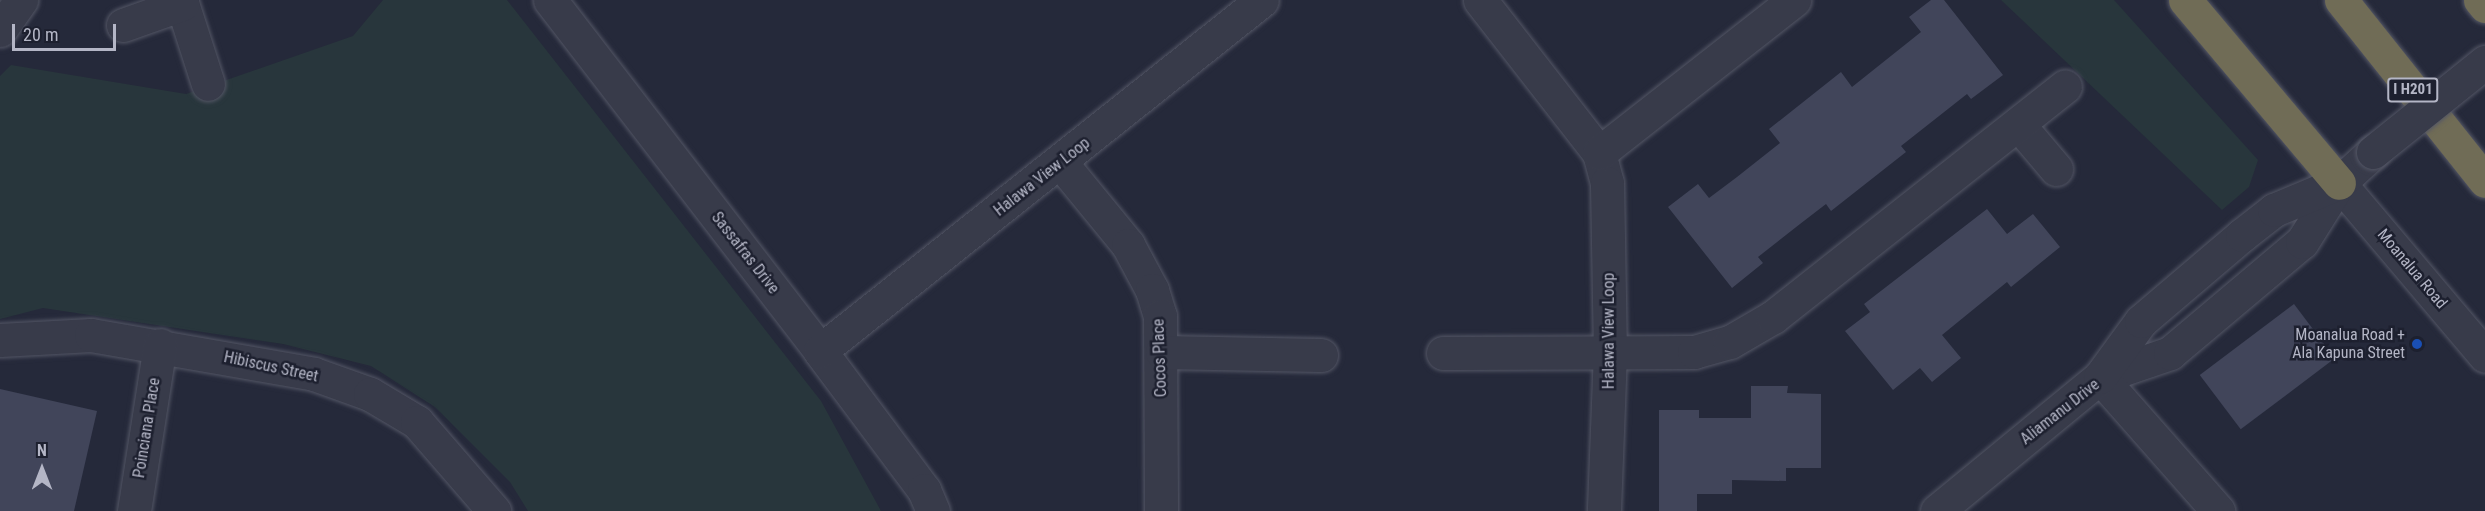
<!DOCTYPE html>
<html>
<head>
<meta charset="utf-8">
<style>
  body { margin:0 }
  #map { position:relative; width:2485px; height:511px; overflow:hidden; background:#25293a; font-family:"Roboto Condensed",sans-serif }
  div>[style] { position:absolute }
  .green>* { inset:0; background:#28363c }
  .building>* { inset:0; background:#41455a; transform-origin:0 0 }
  .roads { filter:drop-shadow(0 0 2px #535665) drop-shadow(0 0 2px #535665) }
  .minor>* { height:33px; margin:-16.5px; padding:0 16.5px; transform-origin:16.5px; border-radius:16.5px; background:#383b4a }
  .highway>* { height:33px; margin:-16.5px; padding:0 16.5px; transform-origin:16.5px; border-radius:16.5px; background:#706c56 }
  .bridges { filter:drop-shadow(0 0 2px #535665) drop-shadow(0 0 2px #535665) }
  .minor-bridge>* { height:33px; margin:-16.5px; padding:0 16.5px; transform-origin:16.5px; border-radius:16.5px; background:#383b4a }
  .dots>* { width:16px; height:16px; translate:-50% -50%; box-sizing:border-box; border:3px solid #1d202f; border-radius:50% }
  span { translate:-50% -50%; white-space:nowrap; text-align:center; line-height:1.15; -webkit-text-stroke:5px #1d202f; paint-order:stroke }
  .shield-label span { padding:2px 4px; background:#1d202f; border:2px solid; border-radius:4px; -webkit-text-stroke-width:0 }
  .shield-label { font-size:15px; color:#b4b6c6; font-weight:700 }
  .street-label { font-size:16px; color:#b4b6c6 }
  .poi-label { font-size:16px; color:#b4b6c6 }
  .right { translate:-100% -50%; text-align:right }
  .north { position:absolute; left:12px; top:439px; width:60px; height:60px; -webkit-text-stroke:4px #1d202f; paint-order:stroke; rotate:0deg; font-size:16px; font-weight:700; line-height:24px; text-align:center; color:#b4b6c6 }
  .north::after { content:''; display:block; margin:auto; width:21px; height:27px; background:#b4b6c6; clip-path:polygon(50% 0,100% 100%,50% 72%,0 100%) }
  .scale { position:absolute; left:12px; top:24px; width:104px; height:27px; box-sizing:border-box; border:3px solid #b4b6c6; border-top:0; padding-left:8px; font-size:18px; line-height:21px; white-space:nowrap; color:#b4b6c6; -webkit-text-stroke:4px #1d202f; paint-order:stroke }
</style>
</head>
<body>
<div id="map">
  <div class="green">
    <i style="clip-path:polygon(383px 0,507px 0,821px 401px,881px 511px,528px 511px,510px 482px,435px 407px,371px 366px,283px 344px,43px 308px,0 319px,0 76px,11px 65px,186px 94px,353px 36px)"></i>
    <i style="clip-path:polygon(2001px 0,2114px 0,2258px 160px,2249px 187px,2222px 210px)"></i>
  </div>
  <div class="building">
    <i style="clip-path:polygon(1931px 0,1944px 0,2003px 75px,1971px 99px,1967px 94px,1901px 146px,1906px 152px,1831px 211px,1826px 204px,1800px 224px,1758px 257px,1763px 263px,1732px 288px,1668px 207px,1698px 184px,1709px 198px,1737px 177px,1780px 143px,1769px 129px,1841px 72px,1852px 87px,1921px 32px,1909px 17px)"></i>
    <i style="clip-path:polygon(1987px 209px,2007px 234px,2033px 214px,2060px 247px,2011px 287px,2007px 282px,1942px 335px,1961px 358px,1932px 382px,1920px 368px,1893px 390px,1845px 331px,1870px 312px,1864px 304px)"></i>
    <i style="left:2294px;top:304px;width:68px;height:118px;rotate:53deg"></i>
    <i style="clip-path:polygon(1751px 386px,1788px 386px,1787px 393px,1821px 394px,1821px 468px,1786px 468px,1786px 481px,1732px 480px,1732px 494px,1697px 494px,1697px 511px,1659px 511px,1659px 410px,1699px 410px,1699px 418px,1751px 418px)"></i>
    <i style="clip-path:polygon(0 389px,97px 411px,74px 511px,0 511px)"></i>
  </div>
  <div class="roads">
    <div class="minor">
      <i style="left:181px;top:0;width:88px;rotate:72.2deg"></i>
      <i style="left:550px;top:0;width:443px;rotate:52.4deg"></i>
      <i style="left:820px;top:351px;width:174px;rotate:53.2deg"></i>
      <i style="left:924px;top:490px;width:23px;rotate:67deg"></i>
      <i style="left:1480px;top:0;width:194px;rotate:52.1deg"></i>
      <i style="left:1599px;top:153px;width:31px;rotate:75deg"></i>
      <i style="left:1607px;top:183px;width:169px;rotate:89deg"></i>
      <i style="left:1610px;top:352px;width:159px;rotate:92.2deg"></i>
      <i style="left:123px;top:25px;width:63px;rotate:-19.6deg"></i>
      <i style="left:0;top:30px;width:37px;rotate:-55deg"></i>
      <i style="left:2018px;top:124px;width:59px;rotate:49.8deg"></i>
      <i style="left:1599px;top:153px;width:248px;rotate:-38.1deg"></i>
      <i style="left:1061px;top:163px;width:106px;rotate:50.7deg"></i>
      <i style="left:1128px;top:245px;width:51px;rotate:61.9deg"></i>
      <i style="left:1152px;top:290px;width:27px;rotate:73deg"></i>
      <i style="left:1160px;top:316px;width:195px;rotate:89.7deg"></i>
      <i style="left:2339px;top:183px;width:226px;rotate:49.8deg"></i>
      <i style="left:0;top:340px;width:91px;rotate:-3.1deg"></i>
      <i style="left:91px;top:335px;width:226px;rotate:9.9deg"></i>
      <i style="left:314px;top:374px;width:59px;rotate:19.7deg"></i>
      <i style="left:370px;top:394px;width:55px;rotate:30.8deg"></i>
      <i style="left:417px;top:422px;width:118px;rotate:49.1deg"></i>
      <i style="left:820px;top:351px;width:564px;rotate:-38.45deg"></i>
      <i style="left:1162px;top:352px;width:159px;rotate:1.1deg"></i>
      <i style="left:1443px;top:353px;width:251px;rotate:-0.2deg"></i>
      <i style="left:1694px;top:352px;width:37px;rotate:-16deg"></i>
      <i style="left:1730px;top:342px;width:50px;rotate:-30.2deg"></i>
      <i style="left:1773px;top:317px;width:372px;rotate:-38.3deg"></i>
      <i style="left:2100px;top:377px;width:74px;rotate:-18.9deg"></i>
      <i style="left:2170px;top:353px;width:172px;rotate:-40.1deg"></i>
      <i style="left:2302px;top:242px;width:70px;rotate:-57.9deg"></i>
      <i style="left:2339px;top:183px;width:46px;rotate:-42.4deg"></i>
      <i style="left:2100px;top:377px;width:179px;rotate:48.6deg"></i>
      <i style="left:134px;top:511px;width:168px;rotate:-81.1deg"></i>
      <i style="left:1937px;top:511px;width:211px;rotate:-39.4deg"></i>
      <i style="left:2100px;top:377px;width:69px;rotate:-53.8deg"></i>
      <i style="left:2141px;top:321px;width:133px;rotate:-40.4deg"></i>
      <i style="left:2242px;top:235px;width:41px;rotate:-38deg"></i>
      <i style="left:2274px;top:210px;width:70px;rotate:-22.6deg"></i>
    </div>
    <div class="highway">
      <i style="left:2185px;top:0;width:239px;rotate:49.9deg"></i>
      <i style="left:2341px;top:0;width:231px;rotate:51.5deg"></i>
      <i style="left:2480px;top:0;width:8px;rotate:50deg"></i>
    </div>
  </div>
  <div class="bridges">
    <div class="minor-bridge">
      <i style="left:2373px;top:152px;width:144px;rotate:-38.8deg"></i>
    </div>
  </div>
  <div class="dots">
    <i style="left:2417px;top:344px;background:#1a4fb4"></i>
  </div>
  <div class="shield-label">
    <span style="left:2413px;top:90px">I H201</span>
  </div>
  <div class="street-label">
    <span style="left:1042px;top:177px;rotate:-38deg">Halawa View Loop</span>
    <span style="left:745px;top:253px;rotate:52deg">Sassafras Drive</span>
    <span style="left:2412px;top:269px;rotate:50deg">Moanalua Road</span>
    <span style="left:1609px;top:331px;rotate:-90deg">Halawa View Loop</span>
    <span style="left:1160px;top:358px;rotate:-92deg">Cocos Place</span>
    <span style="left:271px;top:367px;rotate:12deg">Hibiscus Street</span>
    <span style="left:2060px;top:412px;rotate:-38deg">Aliamanu Drive</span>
    <span style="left:147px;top:428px;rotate:-81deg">Poinciana Place</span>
  </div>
  <div class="poi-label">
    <span class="right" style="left:2405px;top:344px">Moanalua Road +<br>Ala Kapuna Street</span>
  </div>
  <div class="north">N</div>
  <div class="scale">20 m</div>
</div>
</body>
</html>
